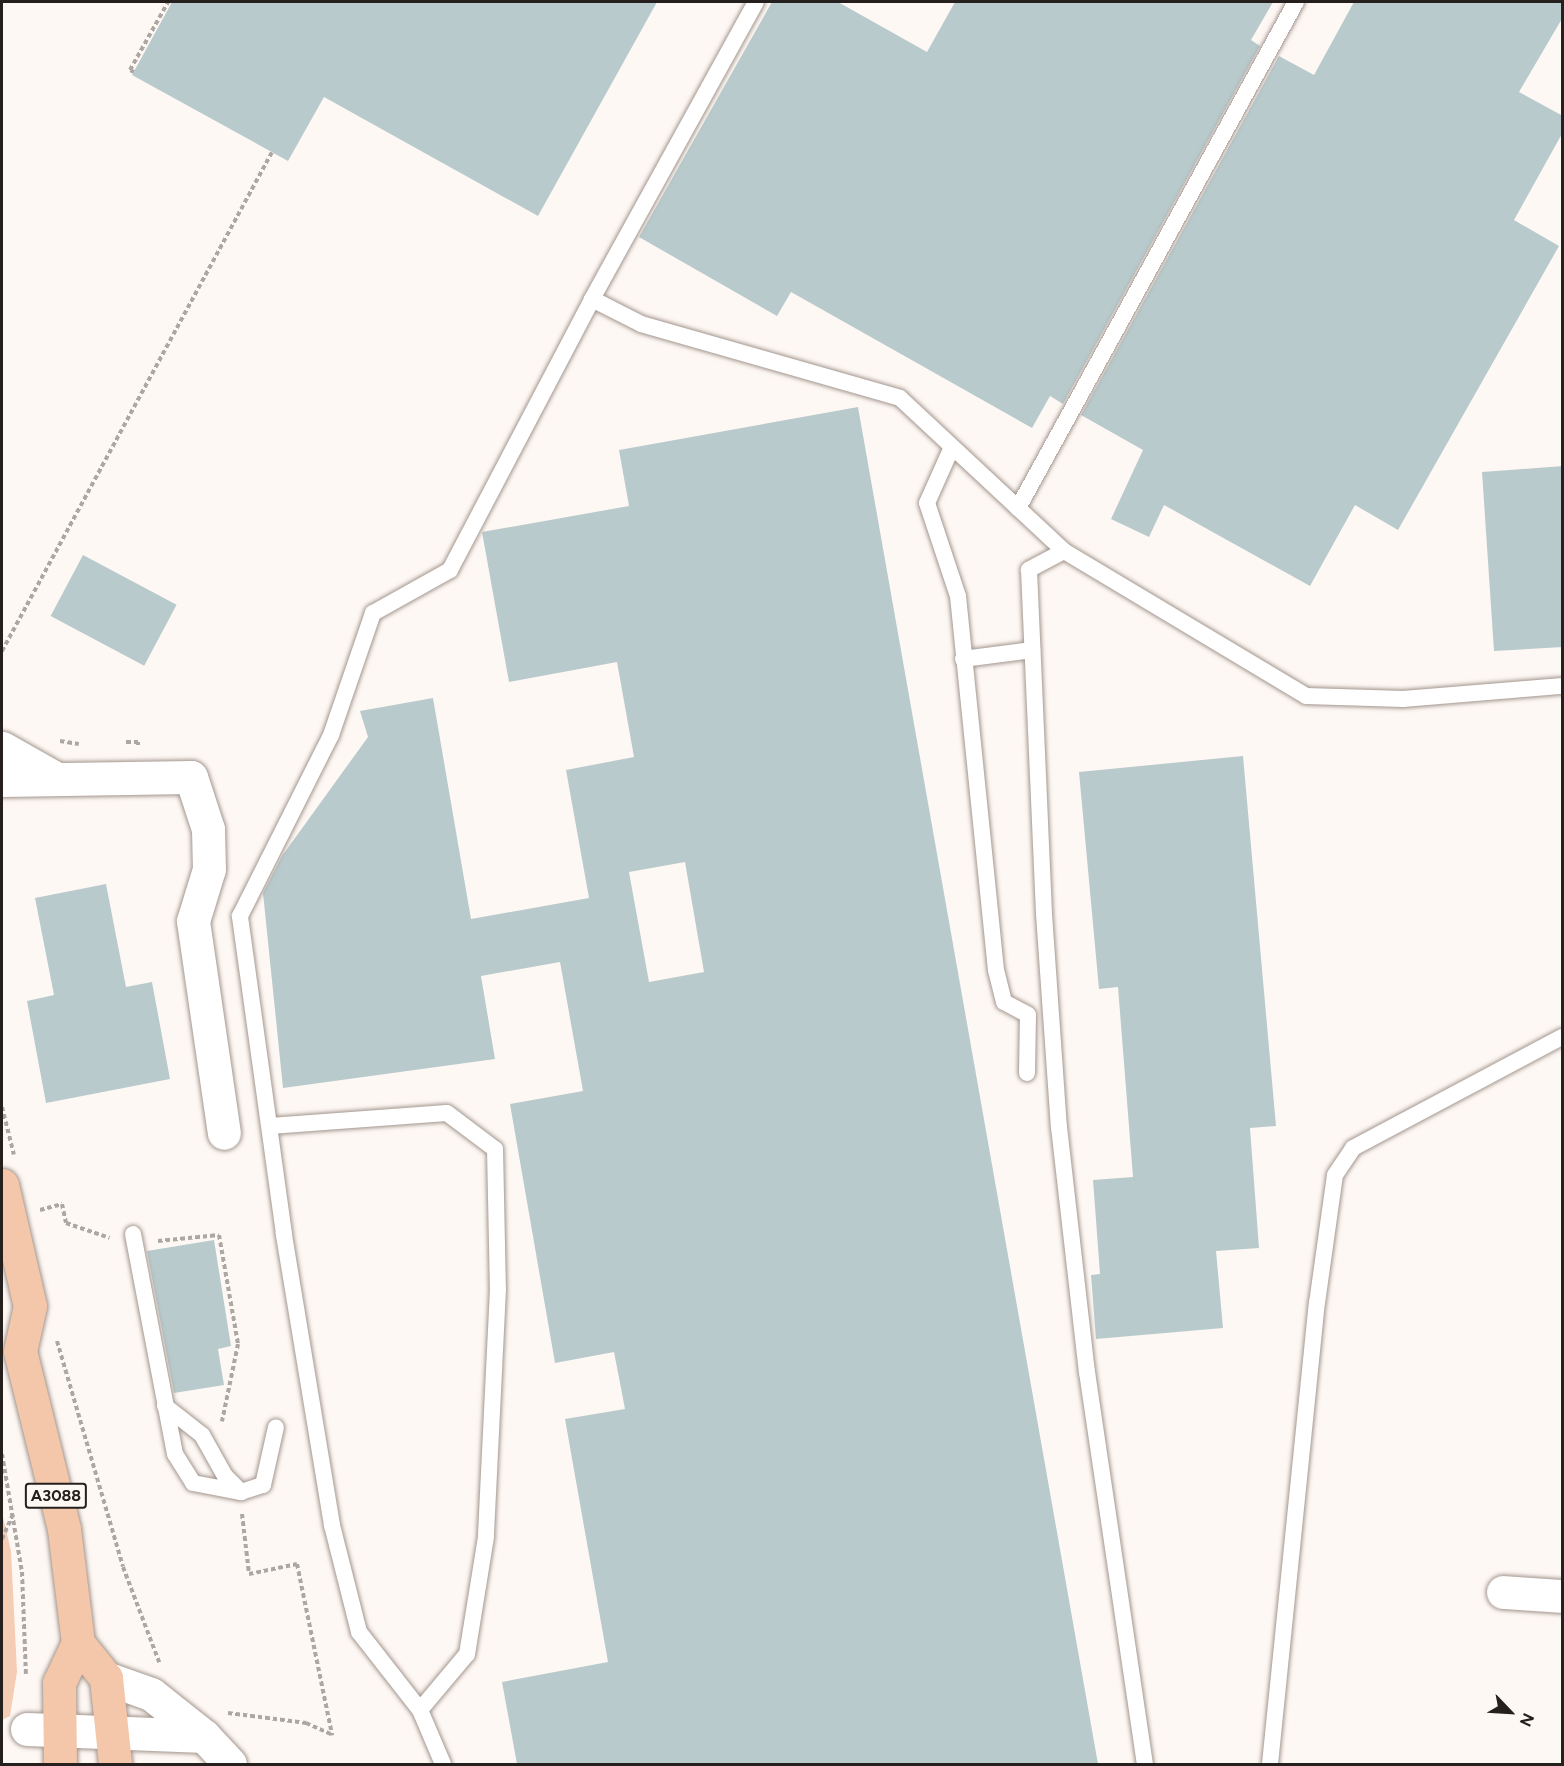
<!DOCTYPE html>
<html>
<head>
<meta charset="utf-8">
<style>
  body { margin:0 }
  #map { position:relative; width:1564px; height:1766px; overflow:hidden; background:#fef8f4; font-family:Figtree,sans-serif }
  div>[style] { position:absolute }
  .green>* { inset:0; background:#f5ccb4 }
  .building>* { inset:0; background:#b9cacc; transform-origin:0 0 }
  .path>* { height:4px; margin-top:-2px; transform-origin:0; background:repeating-linear-gradient(90deg,#ada7a4 0 4.5px,transparent 0 7.5px) }
  .roads { filter:drop-shadow(0 0 2px #a3968e) drop-shadow(0 0 2px #a3968e) }
  .service>* { height:16px; margin:-8px; padding:0 8px; transform-origin:8px; border-radius:8px; background:#fff }
  .minor>* { height:33px; margin:-16.5px; padding:0 16.5px; transform-origin:16.5px; border-radius:16.5px; background:#fff }
  .primary>* { height:33px; margin:-16.5px; padding:0 16.5px; transform-origin:16.5px; border-radius:16.5px; background:#f4c6aa }
  span { translate:-50% -50%; white-space:nowrap; text-align:center; line-height:1.15; -webkit-text-stroke:5px #fef8f4; paint-order:stroke }
  .shield-label span { padding:2px 4px; background:#fef8f4; border:2px solid; border-radius:4px; -webkit-text-stroke-width:0 }
  .shield-label { font-size:16px; color:#25201d; font-weight:700 }
  .frame { position:absolute; inset:0; border:3px solid #25201d; pointer-events:none }
  .north { position:absolute; left:1480px; top:1682px; width:60px; height:60px; -webkit-text-stroke:4px #fef8f4; paint-order:stroke; rotate:115deg; font-size:16px; font-weight:700; line-height:24px; text-align:center; color:#25201d }
  .north::after { content:''; display:block; margin:auto; width:21px; height:27px; background:#25201d; clip-path:polygon(50% 0,100% 100%,50% 72%,0 100%) }
</style>
</head>
<body>
<div id="map">
  <div class="green">
    <i style="clip-path:polygon(2px 1513px,11px 1551px,17px 1672px,10px 1716px,2px 1720px)"></i>
  </div>
  <div class="building">
    <i style="clip-path:polygon(172px 2px,657px 2px,538px 216px,324px 97px,288px 161px,132px 75px)"></i>
    <i style="clip-path:polygon(772px 2px,838px 2px,927px 52px,955px 2px,1273px 2px,1251px 40px,1260px 46px,1063px 404px,1050px 396px,1032px 428px,791px 292px,777px 316px,639px 237px)"></i>
    <i style="clip-path:polygon(1354px 2px,1563px 2px,1563px 17px,1519px 92px,1563px 116px,1563px 132px,1514px 220px,1559px 246px,1398px 530px,1355px 505px,1310px 586px,1164px 505px,1149px 537px,1111px 519px,1143px 450px,1081px 415px,1279px 56px,1314px 75px)"></i>
    <i style="clip-path:polygon(evenodd,858px 407px,1098px 1764px,517px 1764px,502px 1682px,608px 1662px,565px 1419px,625px 1409px,614px 1352px,555px 1363px,510px 1104px,583px 1091px,560px 962px,481px 976px,495px 1059px,283px 1088px,263px 893px,282px 856px,368px 737px,360px 711px,433px 698px,471px 919px,589px 898px,566px 770px,634px 757px,617px 662px,509px 682px,482px 532px,629px 506px,619px 450px,858px 407px,685px 862px,704px 972px,649px 982px,629px 872px,685px 862px)"></i>
    <i style="clip-path:polygon(1563px 466px,1563px 647px,1494px 651px,1482px 472px)"></i>
    <i style="left:83px;top:555px;width:106px;height:69px;rotate:28deg"></i>
    <i style="clip-path:polygon(1243px 756px,1276px 1126px,1250px 1128px,1259px 1248px,1216px 1251px,1223px 1328px,1096px 1339px,1091px 1275px,1100px 1274px,1093px 1180px,1133px 1177px,1118px 987px,1099px 989px,1079px 772px)"></i>
    <i style="clip-path:polygon(106px 884px,126px 987px,152px 982px,170px 1079px,46px 1103px,27px 1001px,54px 995px,35px 898px)"></i>
    <i style="clip-path:polygon(214px 1240px,231px 1346px,218px 1349px,224px 1385px,174px 1393px,147px 1251px)"></i>
  </div>
  <div class="path">
    <i style="left:134px;top:72px;width:4px;rotate:-153deg"></i>
    <i style="left:130px;top:70px;width:78px;rotate:-60.8deg"></i>
    <i style="left:2px;top:651px;width:567px;rotate:-61.58deg"></i>
    <i style="left:60px;top:741px;width:19px;rotate:9deg"></i>
    <i style="left:126px;top:742px;width:12px"></i>
    <i style="left:138px;top:742px;width:3px;rotate:90deg"></i>
    <i style="left:2px;top:1107px;width:49px;rotate:76deg"></i>
    <i style="left:40px;top:1210px;width:23px;rotate:-15deg"></i>
    <i style="left:62px;top:1204px;width:19px;rotate:78deg"></i>
    <i style="left:66px;top:1223px;width:46px;rotate:18.8deg"></i>
    <i style="left:158px;top:1241px;width:61px;rotate:-5.6deg"></i>
    <i style="left:219px;top:1235px;width:111px;rotate:80.1deg"></i>
    <i style="left:238px;top:1344px;width:79px;rotate:101.7deg"></i>
    <i style="left:57px;top:1341px;width:235px;rotate:73.7deg"></i>
    <i style="left:123px;top:1567px;width:102px;rotate:69.2deg"></i>
    <i style="left:2px;top:1454px;width:120px;rotate:80.4deg"></i>
    <i style="left:22px;top:1572px;width:102px;rotate:87.8deg"></i>
    <i style="left:242px;top:1514px;width:60px;rotate:83.3deg"></i>
    <i style="left:249px;top:1574px;width:49px;rotate:-11.8deg"></i>
    <i style="left:297px;top:1564px;width:175px;rotate:78.4deg"></i>
    <i style="left:2px;top:1539px;width:27px;rotate:-66deg"></i>
    <i style="left:228px;top:1713px;width:79px;rotate:7.3deg"></i>
    <i style="left:306px;top:1723px;width:27px;rotate:24deg"></i>
  </div>
  <div class="roads">
    <div class="service">
      <i style="left:592px;top:299px;width:55px;rotate:27deg"></i>
      <i style="left:641px;top:324px;width:269px;rotate:15.9deg"></i>
      <i style="left:900px;top:398px;width:224px;rotate:43deg"></i>
      <i style="left:1064px;top:551px;width:282px;rotate:30.9deg"></i>
      <i style="left:1306px;top:696px;width:97px;rotate:1.8deg"></i>
      <i style="left:1403px;top:699px;width:160px;rotate:-4.7deg"></i>
      <i style="left:952px;top:447px;width:61px;rotate:114.1deg"></i>
      <i style="left:927px;top:503px;width:98px;rotate:71.6deg"></i>
      <i style="left:958px;top:596px;width:376px;rotate:84.2deg"></i>
      <i style="left:996px;top:970px;width:33px;rotate:76deg"></i>
      <i style="left:1004px;top:1002px;width:27px;rotate:28deg"></i>
      <i style="left:1028px;top:1015px;width:58px;rotate:91deg"></i>
      <i style="left:1018px;top:508px;width:577px;rotate:-61.22deg"></i>
      <i style="left:1064px;top:551px;width:40px;rotate:152deg"></i>
      <i style="left:1029px;top:570px;width:344px;rotate:87.5deg"></i>
      <i style="left:1044px;top:914px;width:214px;rotate:86deg"></i>
      <i style="left:1059px;top:1127px;width:247px;rotate:83.5deg"></i>
      <i style="left:1087px;top:1372px;width:396px;rotate:81.6deg"></i>
      <i style="left:963px;top:659px;width:70px;rotate:-7.4deg"></i>
      <i style="left:270px;top:1126px;width:177px;rotate:-4.2deg"></i>
      <i style="left:447px;top:1113px;width:60px;rotate:36.9deg"></i>
      <i style="left:495px;top:1149px;width:140px;rotate:88.8deg"></i>
      <i style="left:498px;top:1289px;width:248px;rotate:92.8deg"></i>
      <i style="left:486px;top:1537px;width:119px;rotate:99.2deg"></i>
      <i style="left:467px;top:1654px;width:73px;rotate:130deg"></i>
      <i style="left:133px;top:1234px;width:224px;rotate:79.2deg"></i>
      <i style="left:175px;top:1454px;width:34px;rotate:58deg"></i>
      <i style="left:193px;top:1483px;width:49px;rotate:10.6deg"></i>
      <i style="left:241px;top:1492px;width:23px;rotate:-18deg"></i>
      <i style="left:263px;top:1485px;width:59px;rotate:-77.4deg"></i>
      <i style="left:165px;top:1406px;width:47px;rotate:38.1deg"></i>
      <i style="left:202px;top:1435px;width:47px;rotate:60.7deg"></i>
      <i style="left:225px;top:1476px;width:23px;rotate:45deg"></i>
      <i style="left:443px;top:1764px;width:59px;rotate:-113.1deg"></i>
      <i style="left:420px;top:1710px;width:99px;rotate:-128deg"></i>
      <i style="left:359px;top:1632px;width:110px;rotate:-104.2deg"></i>
      <i style="left:332px;top:1525px;width:295px;rotate:-99.4deg"></i>
      <i style="left:284px;top:1234px;width:321px;rotate:-97.9deg"></i>
      <i style="left:240px;top:916px;width:203px;rotate:-63.3deg"></i>
      <i style="left:331px;top:735px;width:129px;rotate:-71deg"></i>
      <i style="left:373px;top:613px;width:88px;rotate:-29.2deg"></i>
      <i style="left:450px;top:570px;width:306px;rotate:-62.3deg"></i>
      <i style="left:592px;top:299px;width:339px;rotate:-61.1deg"></i>
      <i style="left:1270px;top:1764px;width:463px;rotate:-84.2deg"></i>
      <i style="left:1317px;top:1303px;width:129px;rotate:-82deg"></i>
      <i style="left:1335px;top:1175px;width:32px;rotate:-56deg"></i>
      <i style="left:1353px;top:1148px;width:237px;rotate:-28deg"></i>
    </div>
    <div class="minor">
      <i style="left:2px;top:748px;width:63px;rotate:29.4deg"></i>
      <i style="left:2px;top:780px;width:189px;rotate:-0.9deg"></i>
      <i style="left:191px;top:777px;width:55px;rotate:71.9deg"></i>
      <i style="left:208px;top:829px;width:40px;rotate:88.6deg"></i>
      <i style="left:209px;top:869px;width:54px;rotate:107.1deg"></i>
      <i style="left:193px;top:921px;width:214px;rotate:81.7deg"></i>
      <i style="left:1503px;top:1592px;width:59px;rotate:3.9deg"></i>
      <i style="left:106px;top:1678px;width:48px;rotate:19.6deg"></i>
      <i style="left:151px;top:1694px;width:68px;rotate:38.4deg"></i>
      <i style="left:204px;top:1736px;width:38px;rotate:47deg"></i>
      <i style="left:27px;top:1729px;width:177px;rotate:2.3deg"></i>
    </div>
    <div class="primary">
      <i style="left:2px;top:1185px;width:124px;rotate:77deg"></i>
      <i style="left:30px;top:1306px;width:46px;rotate:102.5deg"></i>
      <i style="left:20px;top:1351px;width:183px;rotate:76.1deg"></i>
      <i style="left:64px;top:1529px;width:115px;rotate:83deg"></i>
      <i style="left:78px;top:1643px;width:45px;rotate:51.3deg"></i>
      <i style="left:106px;top:1678px;width:86px;rotate:84deg"></i>
      <i style="left:60px;top:1764px;width:81px;rotate:-90.7deg"></i>
      <i style="left:59px;top:1683px;width:44px;rotate:-64.6deg"></i>
    </div>
  </div>
  <div class="shield-label">
    <span style="left:56px;top:1496px">A3088</span>
  </div>
  <div class="frame"></div>
  <div class="north">N</div>
</div>
</body>
</html>
